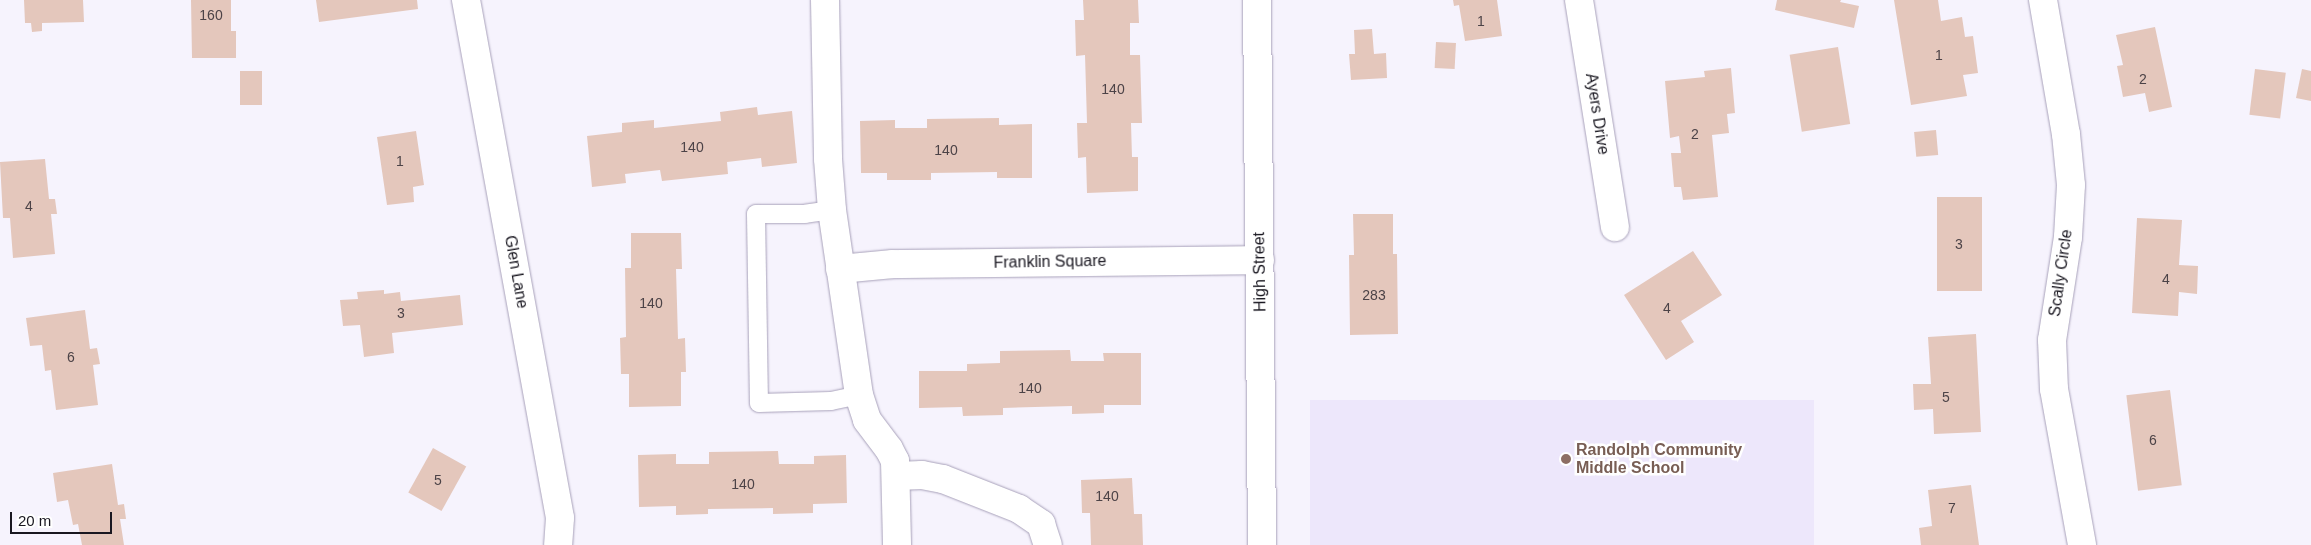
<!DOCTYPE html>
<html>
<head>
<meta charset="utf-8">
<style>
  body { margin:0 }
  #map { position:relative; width:2311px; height:545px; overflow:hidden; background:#f6f3fd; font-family:Helvetica,sans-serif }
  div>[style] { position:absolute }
  .built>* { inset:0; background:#ede7fb; transform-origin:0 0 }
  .building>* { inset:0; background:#e4c7bc; transform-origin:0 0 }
  .roads { filter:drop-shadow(0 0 1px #a8a1ba) drop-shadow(0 0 1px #a8a1ba) }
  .lane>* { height:18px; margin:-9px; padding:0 9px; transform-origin:9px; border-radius:9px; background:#fff }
  .street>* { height:28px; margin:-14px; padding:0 14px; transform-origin:14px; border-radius:14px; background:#fff }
  .secondary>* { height:28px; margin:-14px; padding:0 14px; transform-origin:14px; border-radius:14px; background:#fff }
  .dots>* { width:14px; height:14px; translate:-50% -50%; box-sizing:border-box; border:2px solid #fff; border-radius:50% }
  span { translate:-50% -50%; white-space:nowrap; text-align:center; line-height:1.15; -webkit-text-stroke:5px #fff; paint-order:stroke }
  .number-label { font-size:14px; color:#4c4347 }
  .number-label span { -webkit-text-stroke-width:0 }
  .street-label { font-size:16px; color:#191720 }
  .education-label { font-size:16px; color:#785e54; font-weight:700 }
  .left { translate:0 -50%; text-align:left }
  .scale { position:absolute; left:10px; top:512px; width:102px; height:22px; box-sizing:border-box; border:2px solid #191720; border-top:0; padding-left:6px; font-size:15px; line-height:18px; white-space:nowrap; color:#191720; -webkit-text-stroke:4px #fff; paint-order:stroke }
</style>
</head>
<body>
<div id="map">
  <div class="built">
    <i style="left:1310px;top:400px;width:504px;height:145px"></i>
  </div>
  <div class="building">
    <i style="clip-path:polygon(24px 0,83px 0,84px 22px,42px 23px,42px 31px,32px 32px,31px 23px,25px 23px)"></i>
    <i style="clip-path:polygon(191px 0,231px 0,231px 31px,236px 31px,236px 58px,192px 58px)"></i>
    <i style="clip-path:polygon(316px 0,417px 0,418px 9px,319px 22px)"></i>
    <i style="clip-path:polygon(1083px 0,1138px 0,1139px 23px,1130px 23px,1130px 55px,1140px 55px,1142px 123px,1131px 123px,1132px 157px,1138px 157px,1138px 191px,1087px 193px,1086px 157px,1078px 158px,1077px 123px,1087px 123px,1085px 55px,1076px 56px,1075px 20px,1084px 20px)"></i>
    <i style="clip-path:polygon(1453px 0,1497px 0,1502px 36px,1465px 41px,1459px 5px,1454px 6px)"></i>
    <i style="clip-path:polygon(1777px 0,1841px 0,1840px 2px,1859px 6px,1854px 28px,1775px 10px)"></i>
    <i style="clip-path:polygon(1894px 0,1938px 0,1941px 21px,1962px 17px,1965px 37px,1973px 36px,1978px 73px,1963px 75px,1967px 96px,1911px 105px)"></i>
    <i style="clip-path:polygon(2155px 27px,2172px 107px,2149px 112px,2145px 93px,2123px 97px,2117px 66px,2123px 65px,2116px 35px)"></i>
    <i style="clip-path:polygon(1372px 29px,1374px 54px,1386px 53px,1387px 78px,1351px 80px,1349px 54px,1355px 54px,1354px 30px)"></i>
    <i style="left:1436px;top:42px;width:20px;height:26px;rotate:3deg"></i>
    <i style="left:1838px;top:47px;width:78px;height:49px;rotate:81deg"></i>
    <i style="clip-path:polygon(1731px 68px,1735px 113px,1727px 114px,1729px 133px,1712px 135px,1718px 197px,1683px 200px,1681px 187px,1674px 187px,1671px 153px,1681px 153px,1679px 136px,1670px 138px,1665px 81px,1705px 77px,1704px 71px)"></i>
    <i style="left:2255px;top:69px;width:31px;height:46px;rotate:7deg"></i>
    <i style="clip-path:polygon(2302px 69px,2311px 71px,2311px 101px,2296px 98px)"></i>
    <i style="left:240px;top:71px;width:22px;height:34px"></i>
    <i style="clip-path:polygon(757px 107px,758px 115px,792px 111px,797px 163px,762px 167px,761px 158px,727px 162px,728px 174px,662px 181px,660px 170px,625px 174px,626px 183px,592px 187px,587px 136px,622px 132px,622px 123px,654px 120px,654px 128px,721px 121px,720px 112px)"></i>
    <i style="clip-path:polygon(999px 118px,999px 125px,1032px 124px,1032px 178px,997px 178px,997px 172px,931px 173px,931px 180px,887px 180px,887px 173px,861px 173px,860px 121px,895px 120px,895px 128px,927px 128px,927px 119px)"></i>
    <i style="left:1936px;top:130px;width:25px;height:22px;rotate:85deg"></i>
    <i style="clip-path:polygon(416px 131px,424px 185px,413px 187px,414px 202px,387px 205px,377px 137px)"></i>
    <i style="clip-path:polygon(45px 159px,49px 199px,55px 199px,57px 214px,51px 214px,55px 254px,13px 258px,10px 218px,3px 218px,0 162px)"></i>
    <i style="left:1937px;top:197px;width:45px;height:94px"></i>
    <i style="clip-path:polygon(1353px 214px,1393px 214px,1393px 254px,1397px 254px,1398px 334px,1350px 335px,1349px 255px,1354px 255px)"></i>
    <i style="clip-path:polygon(2137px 218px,2182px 220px,2179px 265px,2198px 266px,2197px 294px,2179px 292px,2178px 316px,2132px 313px)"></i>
    <i style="clip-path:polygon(631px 233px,681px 233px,682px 269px,676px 269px,678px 339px,685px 338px,686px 372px,681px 372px,681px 406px,629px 407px,629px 374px,621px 374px,620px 338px,626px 337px,625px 268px,631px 268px)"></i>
    <i style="clip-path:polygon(1693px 251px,1722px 295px,1681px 321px,1694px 342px,1666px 360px,1624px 295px)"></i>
    <i style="clip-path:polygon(384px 290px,384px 294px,400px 292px,401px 301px,460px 295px,463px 325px,392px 333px,394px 353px,364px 357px,360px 325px,343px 326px,340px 300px,358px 299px,357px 292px)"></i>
    <i style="clip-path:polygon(85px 310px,90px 349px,97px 348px,100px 364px,93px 365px,98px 405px,56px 410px,51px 370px,45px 371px,42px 345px,30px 346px,26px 318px)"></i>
    <i style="clip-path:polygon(1976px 334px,1981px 432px,1934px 434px,1933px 409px,1914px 410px,1913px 384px,1931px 384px,1928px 337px)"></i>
    <i style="clip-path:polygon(1070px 350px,1071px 361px,1104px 361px,1103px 353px,1141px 353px,1141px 405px,1104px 405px,1104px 413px,1072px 414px,1072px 406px,1003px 408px,1003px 415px,963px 416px,962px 407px,919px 408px,919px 371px,967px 371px,967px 364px,1000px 363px,1000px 351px)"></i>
    <i style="left:2170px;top:390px;width:96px;height:44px;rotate:83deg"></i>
    <i style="left:433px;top:448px;width:38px;height:51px;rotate:29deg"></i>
    <i style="clip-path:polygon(778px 451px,779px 464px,814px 464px,814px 456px,846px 455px,847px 503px,813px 504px,813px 513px,773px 514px,773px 508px,708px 509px,708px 514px,676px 515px,676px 506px,639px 507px,638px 455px,676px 454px,676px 464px,709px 464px,709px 452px)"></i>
    <i style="clip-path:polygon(112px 464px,118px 505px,124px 504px,126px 519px,120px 519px,124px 545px,82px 545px,78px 524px,73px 525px,68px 500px,57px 502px,53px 473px)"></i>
    <i style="clip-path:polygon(1132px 478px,1134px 514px,1142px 514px,1143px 545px,1091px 545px,1090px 513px,1082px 513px,1081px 480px)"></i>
    <i style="clip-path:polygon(1971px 485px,1979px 545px,1921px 545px,1919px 528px,1932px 526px,1928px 490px)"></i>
  </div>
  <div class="roads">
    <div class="lane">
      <i style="left:832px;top:210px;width:27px;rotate:172deg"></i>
      <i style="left:805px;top:214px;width:49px;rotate:180deg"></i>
      <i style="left:756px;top:214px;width:189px;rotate:89.1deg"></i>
      <i style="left:759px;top:403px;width:72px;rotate:-1.6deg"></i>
      <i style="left:831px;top:401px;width:29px;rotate:-12deg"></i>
    </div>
    <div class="street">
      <i style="left:466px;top:0;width:526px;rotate:79.71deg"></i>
      <i style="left:560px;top:518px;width:27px;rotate:94deg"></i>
      <i style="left:825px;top:0;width:159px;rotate:88.9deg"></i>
      <i style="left:828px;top:159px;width:51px;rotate:85.5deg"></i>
      <i style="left:832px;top:210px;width:187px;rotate:81.7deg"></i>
      <i style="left:859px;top:395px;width:26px;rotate:72deg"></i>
      <i style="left:867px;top:420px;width:36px;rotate:53deg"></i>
      <i style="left:889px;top:449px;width:13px;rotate:63deg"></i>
      <i style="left:895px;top:461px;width:84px;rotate:88.6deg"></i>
      <i style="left:1579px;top:0;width:230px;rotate:81deg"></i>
      <i style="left:2043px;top:0;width:136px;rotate:80.3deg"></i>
      <i style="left:2066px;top:134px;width:51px;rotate:84.4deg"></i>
      <i style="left:2071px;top:185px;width:52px;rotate:93.3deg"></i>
      <i style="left:2068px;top:237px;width:104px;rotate:98.8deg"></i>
      <i style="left:2052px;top:340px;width:49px;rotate:87.7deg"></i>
      <i style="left:2054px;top:389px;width:158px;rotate:79.8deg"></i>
      <i style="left:840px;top:269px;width:53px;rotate:-5.4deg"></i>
      <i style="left:893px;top:264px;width:367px;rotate:-0.6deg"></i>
      <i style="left:896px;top:476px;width:26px;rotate:-2deg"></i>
      <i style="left:922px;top:475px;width:21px;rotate:11deg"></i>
      <i style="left:943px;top:479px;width:82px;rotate:21.5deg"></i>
      <i style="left:1019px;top:509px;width:27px;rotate:34deg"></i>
      <i style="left:1041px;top:524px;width:22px;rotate:72deg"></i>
    </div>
    <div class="secondary">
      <i style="left:1257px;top:0;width:545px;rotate:89.47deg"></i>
    </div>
  </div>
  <div class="dots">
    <i style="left:1566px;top:459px;background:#8d6e63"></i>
  </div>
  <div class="number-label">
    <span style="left:211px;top:15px">160</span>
    <span style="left:1481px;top:21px">1</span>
    <span style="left:1939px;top:55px">1</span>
    <span style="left:2143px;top:79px">2</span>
    <span style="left:1113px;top:89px">140</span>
    <span style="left:1695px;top:134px">2</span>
    <span style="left:692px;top:147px">140</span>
    <span style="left:946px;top:150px">140</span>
    <span style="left:400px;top:161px">1</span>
    <span style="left:29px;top:206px">4</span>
    <span style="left:1959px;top:244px">3</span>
    <span style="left:2166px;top:279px">4</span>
    <span style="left:1374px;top:295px">283</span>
    <span style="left:651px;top:303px">140</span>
    <span style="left:1667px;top:308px">4</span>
    <span style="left:401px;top:313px">3</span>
    <span style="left:71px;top:357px">6</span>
    <span style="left:1030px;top:388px">140</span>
    <span style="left:1946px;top:397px">5</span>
    <span style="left:2153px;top:440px">6</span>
    <span style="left:438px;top:480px">5</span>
    <span style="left:743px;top:484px">140</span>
    <span style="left:1107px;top:496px">140</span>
    <span style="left:1952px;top:508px">7</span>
  </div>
  <div class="street-label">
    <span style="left:1597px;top:114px;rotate:81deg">Ayers Drive</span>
    <span style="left:1050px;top:262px;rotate:-1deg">Franklin Square</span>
    <span style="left:516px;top:272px;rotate:80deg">Glen Lane</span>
    <span style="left:1260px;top:272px;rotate:-91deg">High Street</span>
    <span style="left:2061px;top:273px;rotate:-82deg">Scally Circle</span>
  </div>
  <div class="education-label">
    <span class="left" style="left:1576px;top:459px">Randolph Community<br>Middle School</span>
  </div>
  <div class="scale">20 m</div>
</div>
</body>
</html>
